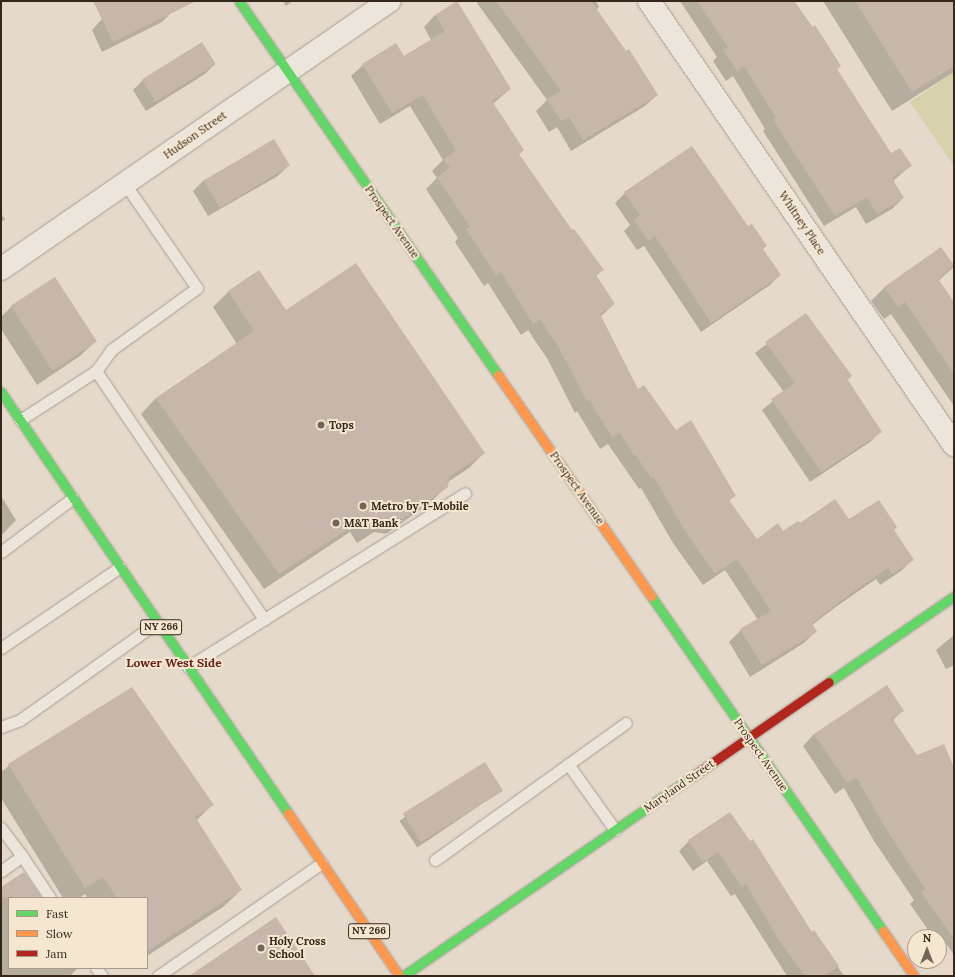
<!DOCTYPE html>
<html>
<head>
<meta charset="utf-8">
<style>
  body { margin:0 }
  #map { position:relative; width:955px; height:977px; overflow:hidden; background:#e4d9ca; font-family:Lora,serif }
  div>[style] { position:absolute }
  .green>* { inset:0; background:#d7d2ac }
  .shadow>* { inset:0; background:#0003; transform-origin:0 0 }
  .building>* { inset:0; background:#c7b6ab; transform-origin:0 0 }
  .roads { filter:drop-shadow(0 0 1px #a99e94) drop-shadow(0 0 1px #a99e94) }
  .lane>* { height:11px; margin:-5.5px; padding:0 5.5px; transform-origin:5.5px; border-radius:5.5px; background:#ece5dc }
  .street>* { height:22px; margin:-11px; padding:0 11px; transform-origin:11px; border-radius:11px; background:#ece5dc }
  .fast>* { height:9px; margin:-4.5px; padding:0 4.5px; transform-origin:4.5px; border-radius:4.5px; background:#63d668 }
  .slow>* { height:9px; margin:-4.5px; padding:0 4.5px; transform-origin:4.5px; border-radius:4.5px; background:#ff974d }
  .jam>* { height:9px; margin:-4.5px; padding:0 4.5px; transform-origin:4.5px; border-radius:4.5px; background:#b3261e }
  .dots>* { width:11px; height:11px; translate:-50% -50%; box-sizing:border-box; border:2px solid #f5e6cf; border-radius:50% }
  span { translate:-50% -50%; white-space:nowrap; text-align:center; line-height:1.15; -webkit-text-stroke:4px #f5e6cf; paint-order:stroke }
  .shield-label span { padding:1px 3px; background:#f5e6cf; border:1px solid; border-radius:3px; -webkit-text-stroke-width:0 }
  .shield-label { font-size:10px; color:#36261c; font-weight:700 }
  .street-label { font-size:11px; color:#36261c }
  .poi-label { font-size:11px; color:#36261c; font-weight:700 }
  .left { translate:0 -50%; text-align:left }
  .neighbourhood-label { font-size:12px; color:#63221b; font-weight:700 }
  .frame { position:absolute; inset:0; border:2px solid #36261c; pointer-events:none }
  .legend { position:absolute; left:8px; top:897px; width:140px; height:72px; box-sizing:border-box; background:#f5e6cf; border:1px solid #a99987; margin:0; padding:5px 7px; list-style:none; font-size:12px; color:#36261c }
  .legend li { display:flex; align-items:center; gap:8px; height:20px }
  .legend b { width:20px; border:1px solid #a99987 }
  .north { position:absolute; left:907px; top:929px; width:40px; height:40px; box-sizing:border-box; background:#f5e6cf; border:1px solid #a99987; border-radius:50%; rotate:0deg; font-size:11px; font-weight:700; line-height:16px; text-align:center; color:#36261c }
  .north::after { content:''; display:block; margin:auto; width:14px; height:18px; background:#736559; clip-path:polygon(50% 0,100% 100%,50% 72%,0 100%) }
</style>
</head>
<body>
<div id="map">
  <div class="green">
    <i style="clip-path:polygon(954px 72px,954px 166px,910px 102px)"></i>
  </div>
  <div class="shadow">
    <i style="clip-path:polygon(139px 1px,166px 1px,172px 12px,162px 22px,102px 52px,92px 30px,102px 19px)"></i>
    <i style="clip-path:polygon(283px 1px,293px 1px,286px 6px)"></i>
    <i style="clip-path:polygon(478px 1px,596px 1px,599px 7px,596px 10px,657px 95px,645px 106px,571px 151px,557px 127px,549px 132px,536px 111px,547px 100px,477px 3px)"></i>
    <i style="clip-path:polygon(680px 1px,794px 1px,840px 66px,836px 69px,891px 155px,910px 166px,893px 181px,903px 198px,892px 209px,866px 224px,856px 207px,824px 226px,763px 131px,765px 129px,733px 76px,726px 81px,713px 61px,717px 57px)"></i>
    <i style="clip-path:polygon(823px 1px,949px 1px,954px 8px,954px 72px,892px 111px)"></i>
    <i style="clip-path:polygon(435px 15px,510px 89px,493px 104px,523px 150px,518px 155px,571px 232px,602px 270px,596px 276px,614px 304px,600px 317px,638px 390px,735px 495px,729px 501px,756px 540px,783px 533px,800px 524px,849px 521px,893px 530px,913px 559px,901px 571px,880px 585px,876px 579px,837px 606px,812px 625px,816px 631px,804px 643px,750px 677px,729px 642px,741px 630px,758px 620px,725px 570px,703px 585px,673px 543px,641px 488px,639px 489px,608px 444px,600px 449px,577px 411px,575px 413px,548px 360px,528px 330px,521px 335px,488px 283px,484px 286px,455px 242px,458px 238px,426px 189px,437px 178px,432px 171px,443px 160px,410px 106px,380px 124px,351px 76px,363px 65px,404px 57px,431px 40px,424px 27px)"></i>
    <i style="clip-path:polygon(215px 64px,205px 74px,146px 111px,133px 90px,143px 80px)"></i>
    <i style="clip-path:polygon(273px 140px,288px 166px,278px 176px,208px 216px,193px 191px,203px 181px)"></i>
    <i style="clip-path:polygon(625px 193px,762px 249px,780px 275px,770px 285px,701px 332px,644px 246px,637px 250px,624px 231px,630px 225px,615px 203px)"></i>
    <i style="clip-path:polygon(1px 214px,5px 219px,1px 222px)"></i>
    <i style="clip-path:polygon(941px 248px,954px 267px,938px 281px,954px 304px,954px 406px,891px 314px,884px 319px,871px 301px,885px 287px)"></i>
    <i style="clip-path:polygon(259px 272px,285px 311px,484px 453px,469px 468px,448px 482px,447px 486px,431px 502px,386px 534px,374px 532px,357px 543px,350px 532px,264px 589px,141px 414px,156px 398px,237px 344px,213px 307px,228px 292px)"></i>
    <i style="clip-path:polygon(11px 307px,96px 341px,80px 356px,37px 385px,1px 329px,1px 317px)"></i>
    <i style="clip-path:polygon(806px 314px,880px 432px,870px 442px,810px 482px,762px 410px,784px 392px,755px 353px)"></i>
    <i style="clip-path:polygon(1px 496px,16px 520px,1px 536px)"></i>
    <i style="clip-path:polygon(954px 635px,954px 665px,946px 669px,936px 650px)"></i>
    <i style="clip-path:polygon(902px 711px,892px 721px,917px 756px,954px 782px,954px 955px,945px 942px,939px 946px,939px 937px,933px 937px,910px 904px,914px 900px,874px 841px,844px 788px,835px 794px,803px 746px,814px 734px)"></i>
    <i style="left:484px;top:764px;width:32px;height:102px;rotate:56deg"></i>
    <i style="clip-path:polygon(9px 765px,212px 805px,197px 820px,241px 890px,223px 907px,147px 956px,147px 898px,88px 898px,85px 894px,79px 898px,63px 898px,1px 798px,1px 768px,3px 771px)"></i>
    <i style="clip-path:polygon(730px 813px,811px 933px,814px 932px,844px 976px,787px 976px,735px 894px,731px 896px,707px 861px,693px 871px,679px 851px,689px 841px)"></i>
    <i style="clip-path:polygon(1px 888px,41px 898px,9px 898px,9px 968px,78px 968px,70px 976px,1px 976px)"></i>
  </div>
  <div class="building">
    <i style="clip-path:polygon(93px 1px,196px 1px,113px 42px)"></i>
    <i style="clip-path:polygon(457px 1px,511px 89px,492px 101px,524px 150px,519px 154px,572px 230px,574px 229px,604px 270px,596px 275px,615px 304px,600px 314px,638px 389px,644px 385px,676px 430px,691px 420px,736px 496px,729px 500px,757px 539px,778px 523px,783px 531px,798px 521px,800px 523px,835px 499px,849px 519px,879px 500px,897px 527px,894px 530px,914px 560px,892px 574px,888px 568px,850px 594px,812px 623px,817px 632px,762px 665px,740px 629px,771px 611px,737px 559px,715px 574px,685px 531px,654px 477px,651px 478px,635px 454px,634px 455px,620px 433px,612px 437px,589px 400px,587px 401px,559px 348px,540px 319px,533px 324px,501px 272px,496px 275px,466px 229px,470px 227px,437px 177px,450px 168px,443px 159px,456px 151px,423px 95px,392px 113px,362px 64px,396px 43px,404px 56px,445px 31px,435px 15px)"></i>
    <i style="clip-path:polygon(496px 1px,591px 1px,626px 51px,629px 49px,658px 95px,583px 140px,569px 117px,561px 121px,547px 99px,561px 91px)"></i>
    <i style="clip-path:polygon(697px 1px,794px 1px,812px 27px,815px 25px,841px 66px,837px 69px,891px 153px,900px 148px,912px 166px,892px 178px,904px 198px,877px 214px,867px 197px,835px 216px,773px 120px,776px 118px,744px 66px,737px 71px,723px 50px,728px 47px)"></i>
    <i style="clip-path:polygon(855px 1px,954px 1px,954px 66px,912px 92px)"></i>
    <i style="left:202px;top:42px;width:26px;height:71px;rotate:58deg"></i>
    <i style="left:274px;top:139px;width:31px;height:82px;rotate:59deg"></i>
    <i style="clip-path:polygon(692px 146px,748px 226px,752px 224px,767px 246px,763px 249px,781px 275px,711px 323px,655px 236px,648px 241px,634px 220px,640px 215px,624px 192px)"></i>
    <i style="clip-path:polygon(941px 247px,954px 265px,938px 279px,954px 302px,954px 374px,905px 302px,898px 307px,884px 287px)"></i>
    <i style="clip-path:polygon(356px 263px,485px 453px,449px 477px,448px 487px,402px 519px,390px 517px,373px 529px,365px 518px,279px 574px,156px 398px,254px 331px,228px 291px,259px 270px,286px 310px)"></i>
    <i style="left:55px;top:277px;width:77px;height:53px;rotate:57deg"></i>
    <i style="clip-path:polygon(806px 313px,852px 376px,848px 380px,882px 432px,821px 472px,771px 399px,795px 383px,765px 342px)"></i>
    <i style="clip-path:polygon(887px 685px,904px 711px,892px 718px,917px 755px,944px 744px,954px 768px,954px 939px,921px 892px,925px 889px,886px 829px,856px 777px,847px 783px,814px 734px)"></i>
    <i style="clip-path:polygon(132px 687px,214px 805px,195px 817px,242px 890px,147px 951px,147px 898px,117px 898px,103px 877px,85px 888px,8px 764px)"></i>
    <i style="left:485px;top:762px;width:34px;height:97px;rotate:58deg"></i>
    <i style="clip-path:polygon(730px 812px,750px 841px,753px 839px,812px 932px,814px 930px,839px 966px,824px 976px,805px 976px,778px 939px,746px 884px,742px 887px,718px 852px,703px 862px,688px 840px)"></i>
    <i style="clip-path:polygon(24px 872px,42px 898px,1px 898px,1px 887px)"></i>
    <i style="clip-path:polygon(276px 917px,315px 976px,189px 976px)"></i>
  </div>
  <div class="roads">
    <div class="lane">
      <i style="left:96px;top:371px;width:300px;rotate:55.9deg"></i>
      <i style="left:20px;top:420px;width:90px;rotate:-32.8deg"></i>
      <i style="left:96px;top:371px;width:26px;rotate:-54deg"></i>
      <i style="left:111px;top:350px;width:106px;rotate:-35.8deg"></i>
      <i style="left:197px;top:288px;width:126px;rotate:-124.7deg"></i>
      <i style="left:1px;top:552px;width:90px;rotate:-36.9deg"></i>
      <i style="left:1px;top:648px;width:144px;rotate:-34.2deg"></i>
      <i style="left:188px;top:667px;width:327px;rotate:-32.1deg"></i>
      <i style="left:1px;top:727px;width:20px;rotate:-20deg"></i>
      <i style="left:20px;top:720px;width:169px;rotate:-35.4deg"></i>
      <i style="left:568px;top:764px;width:81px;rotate:54.5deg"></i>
      <i style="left:1px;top:828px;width:35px;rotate:53deg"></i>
      <i style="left:22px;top:856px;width:26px;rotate:144deg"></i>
      <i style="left:22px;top:856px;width:50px;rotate:56.3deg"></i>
      <i style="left:435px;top:860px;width:235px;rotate:-35.7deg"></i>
      <i style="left:96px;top:968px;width:10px;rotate:53deg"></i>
      <i style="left:158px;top:976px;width:199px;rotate:-34.6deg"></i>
    </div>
    <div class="street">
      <i style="left:649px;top:1px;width:539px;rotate:55.51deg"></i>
      <i style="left:1px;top:269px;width:472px;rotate:-34.6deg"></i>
    </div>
    <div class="fast">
      <i style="left:239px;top:1px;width:455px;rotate:55.3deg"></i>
      <i style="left:1px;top:392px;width:510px;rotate:55.72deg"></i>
      <i style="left:651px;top:596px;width:407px;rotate:55.3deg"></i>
      <i style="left:829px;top:682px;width:152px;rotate:-34.5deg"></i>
      <i style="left:403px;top:976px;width:352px;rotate:-34.6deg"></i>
    </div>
    <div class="slow">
      <i style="left:498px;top:375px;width:269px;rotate:55.3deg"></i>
      <i style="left:288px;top:813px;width:197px;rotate:55.7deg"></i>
      <i style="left:883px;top:931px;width:55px;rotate:55.4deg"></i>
    </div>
    <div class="jam">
      <i style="left:693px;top:776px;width:165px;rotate:-34.7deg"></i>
    </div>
  </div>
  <div class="dots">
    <i style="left:321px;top:425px;background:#736559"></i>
    <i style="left:363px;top:506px;background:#736559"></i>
    <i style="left:336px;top:523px;background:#736559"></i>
    <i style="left:261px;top:948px;background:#736559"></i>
  </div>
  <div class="shield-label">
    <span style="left:161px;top:627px">NY 266</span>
    <span style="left:369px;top:931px">NY 266</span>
  </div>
  <div class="street-label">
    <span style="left:195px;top:135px;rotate:-35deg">Hudson Street</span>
    <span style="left:392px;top:222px;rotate:55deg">Prospect Avenue</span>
    <span style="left:802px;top:223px;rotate:56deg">Whitney Place</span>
    <span style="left:577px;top:488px;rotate:55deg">Prospect Avenue</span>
    <span style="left:761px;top:755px;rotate:55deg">Prospect Avenue</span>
    <span style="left:679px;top:786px;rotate:-35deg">Maryland Street</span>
  </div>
  <div class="poi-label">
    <span class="left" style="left:329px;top:425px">Tops</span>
    <span class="left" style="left:371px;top:506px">Metro by T-Mobile</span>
    <span class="left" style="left:344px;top:523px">M&amp;T Bank</span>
    <span class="left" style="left:269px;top:948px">Holy Cross<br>School</span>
  </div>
  <div class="neighbourhood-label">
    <span style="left:174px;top:663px">Lower West Side</span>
  </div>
  <div class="frame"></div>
  <ul class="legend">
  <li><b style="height:5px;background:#63d668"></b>Fast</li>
  <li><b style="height:5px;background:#ff974d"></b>Slow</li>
  <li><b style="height:5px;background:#b3261e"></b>Jam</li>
  </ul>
  <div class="north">N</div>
</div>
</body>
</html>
